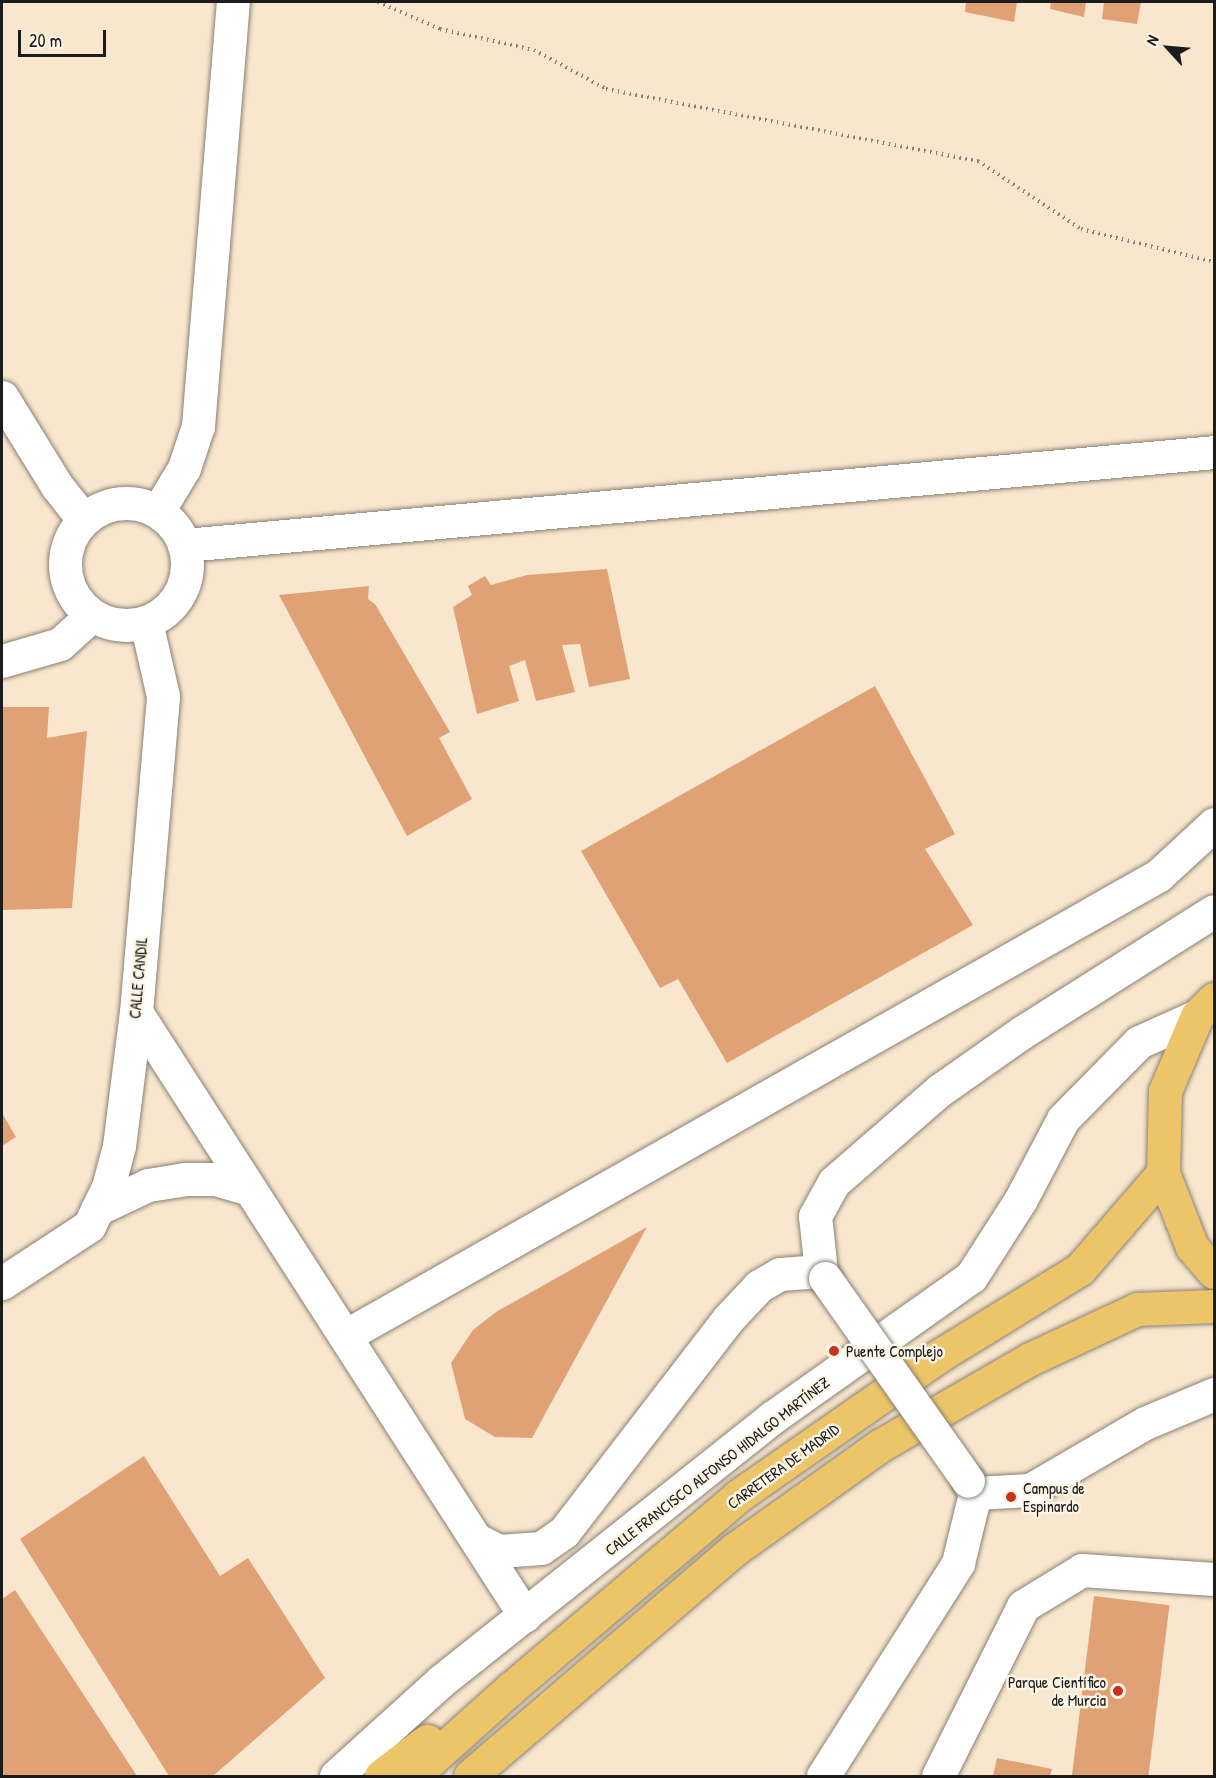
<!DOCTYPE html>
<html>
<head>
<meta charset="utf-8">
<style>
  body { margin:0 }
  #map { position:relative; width:1216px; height:1778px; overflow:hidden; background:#f8e6ce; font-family:"Patrick Hand",sans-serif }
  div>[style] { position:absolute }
  .building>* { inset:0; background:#e0a274; transform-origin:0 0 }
  .path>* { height:4px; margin-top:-2px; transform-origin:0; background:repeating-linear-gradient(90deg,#8a8175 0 1.5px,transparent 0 6px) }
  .roads { filter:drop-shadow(0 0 2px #8a8175) drop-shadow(0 0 2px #8a8175) }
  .minor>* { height:33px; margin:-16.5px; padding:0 16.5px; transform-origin:16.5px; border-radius:16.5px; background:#fff }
  .minor>.ring { margin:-16.5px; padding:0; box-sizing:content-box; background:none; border:33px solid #fff; border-radius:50% }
  .primary>* { height:33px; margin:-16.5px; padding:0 16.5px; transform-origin:16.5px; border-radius:16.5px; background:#edc569 }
  .bridges { filter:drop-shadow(0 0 2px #8a8175) drop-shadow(0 0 2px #8a8175) }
  .minor-bridge>* { height:33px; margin:-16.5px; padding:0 16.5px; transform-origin:16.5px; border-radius:16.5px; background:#fff }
  .dots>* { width:16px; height:16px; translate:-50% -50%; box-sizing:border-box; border:3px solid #fcf5e5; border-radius:50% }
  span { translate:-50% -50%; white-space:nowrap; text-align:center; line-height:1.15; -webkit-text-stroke:5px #fcf5e5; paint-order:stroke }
  .street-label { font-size:16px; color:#1c1c1c }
  .poi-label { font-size:16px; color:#1c1c1c }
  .left { translate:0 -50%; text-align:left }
  .right { translate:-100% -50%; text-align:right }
  .frame { position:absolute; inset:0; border:3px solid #1c1c1c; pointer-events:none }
  .north { position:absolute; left:1138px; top:18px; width:60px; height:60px; -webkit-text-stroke:4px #fcf5e5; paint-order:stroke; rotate:296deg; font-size:16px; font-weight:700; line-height:24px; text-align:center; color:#1c1c1c }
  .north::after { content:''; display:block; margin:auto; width:21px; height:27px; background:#1c1c1c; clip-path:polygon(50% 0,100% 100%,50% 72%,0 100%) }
  .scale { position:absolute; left:18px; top:30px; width:88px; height:27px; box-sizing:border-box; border:3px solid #1c1c1c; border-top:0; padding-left:8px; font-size:18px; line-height:21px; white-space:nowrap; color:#1c1c1c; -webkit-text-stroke:4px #fcf5e5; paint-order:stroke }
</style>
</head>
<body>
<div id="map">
  <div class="building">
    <i style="clip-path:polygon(966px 2px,1017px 2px,1014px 22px,965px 12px)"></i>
    <i style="clip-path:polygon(1051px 2px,1086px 2px,1084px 17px,1050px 9px)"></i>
    <i style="clip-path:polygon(1104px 2px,1141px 2px,1137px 24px,1102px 19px)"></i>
    <i style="clip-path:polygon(607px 569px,630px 679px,589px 687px,580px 644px,562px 645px,575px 692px,536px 701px,525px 660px,509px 666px,519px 701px,477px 714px,453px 607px,472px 595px,468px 586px,485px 576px,491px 585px,527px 575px)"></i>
    <i style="clip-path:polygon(369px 586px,368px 599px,375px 604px,450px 732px,439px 738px,472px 799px,407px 836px,279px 595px)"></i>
    <i style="clip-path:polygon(875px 686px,955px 834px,925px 849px,973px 925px,727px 1063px,678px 979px,660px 988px,581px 851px)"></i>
    <i style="clip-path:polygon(2px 707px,49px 707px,47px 738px,87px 731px,72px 908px,2px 910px)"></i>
    <i style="clip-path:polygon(2px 1113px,16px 1137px,2px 1146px)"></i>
    <i style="clip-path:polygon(647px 1227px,532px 1438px,495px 1437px,465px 1419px,451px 1363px,473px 1330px,496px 1312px)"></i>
    <i style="clip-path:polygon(144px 1456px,220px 1576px,248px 1558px,325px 1678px,213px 1776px,169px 1776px,20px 1539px)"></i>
    <i style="clip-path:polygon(15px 1590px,137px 1776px,2px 1776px,2px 1599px)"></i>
    <i style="left:1094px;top:1596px;width:76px;height:182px;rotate:7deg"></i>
    <i style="clip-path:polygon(997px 1758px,1052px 1769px,1050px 1776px,993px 1776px)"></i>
  </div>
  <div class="path">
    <i style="left:378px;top:2px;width:68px;rotate:23.5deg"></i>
    <i style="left:440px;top:29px;width:96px;rotate:12.6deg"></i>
    <i style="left:534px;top:50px;width:82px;rotate:28.4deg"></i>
    <i style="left:606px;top:89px;width:379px;rotate:11deg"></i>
    <i style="left:978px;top:161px;width:123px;rotate:33.4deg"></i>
    <i style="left:1081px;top:229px;width:137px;rotate:13.9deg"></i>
  </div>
  <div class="roads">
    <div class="minor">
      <i style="left:2px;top:397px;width:105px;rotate:58.3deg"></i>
      <i style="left:57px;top:486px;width:42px;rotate:51.8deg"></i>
      <i class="ring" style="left:65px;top:503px;width:89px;height:89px"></i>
      <i style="left:158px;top:511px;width:50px;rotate:-58.8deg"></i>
      <i style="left:184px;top:468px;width:44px;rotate:-71.6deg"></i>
      <i style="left:198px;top:426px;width:425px;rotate:-85.3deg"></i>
      <i style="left:185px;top:545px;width:1033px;rotate:-5.16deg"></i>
      <i style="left:2px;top:661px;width:60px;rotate:-16.3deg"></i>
      <i style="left:60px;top:644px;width:43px;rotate:-42.2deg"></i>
      <i style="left:136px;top:1012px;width:718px;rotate:57.22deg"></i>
      <i style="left:97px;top:1209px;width:56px;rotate:-25.2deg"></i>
      <i style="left:148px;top:1185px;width:36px;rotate:-9deg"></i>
      <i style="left:184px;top:1179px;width:31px"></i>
      <i style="left:215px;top:1179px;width:36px;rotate:16deg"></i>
      <i style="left:825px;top:1278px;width:8px;rotate:-120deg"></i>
      <i style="left:821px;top:1271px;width:55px;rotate:-96.2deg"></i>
      <i style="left:815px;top:1216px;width:39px;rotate:-61deg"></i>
      <i style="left:834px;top:1182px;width:140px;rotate:-41deg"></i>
      <i style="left:940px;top:1090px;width:99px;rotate:-35.1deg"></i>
      <i style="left:1021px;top:1033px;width:228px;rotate:-32.3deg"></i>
      <i style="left:2px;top:1283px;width:104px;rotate:-33.2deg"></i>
      <i style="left:89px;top:1226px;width:43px;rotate:-64deg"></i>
      <i style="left:108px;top:1187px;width:42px;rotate:-75deg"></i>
      <i style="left:119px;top:1146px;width:135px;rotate:-82.8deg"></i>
      <i style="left:136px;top:1012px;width:317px;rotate:-85.1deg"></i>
      <i style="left:163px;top:696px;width:76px;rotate:-102.9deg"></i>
      <i style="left:345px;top:1336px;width:935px;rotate:-29.52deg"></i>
      <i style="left:1159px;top:875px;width:75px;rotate:-42.8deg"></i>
      <i style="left:968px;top:1481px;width:14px;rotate:60deg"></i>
      <i style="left:975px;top:1493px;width:55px;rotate:-3.1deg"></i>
      <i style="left:1030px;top:1490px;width:133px;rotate:-30.2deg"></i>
      <i style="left:1145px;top:1423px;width:75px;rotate:-22.8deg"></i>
      <i style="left:479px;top:1541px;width:22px;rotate:27deg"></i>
      <i style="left:499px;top:1551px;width:42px;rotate:-4.1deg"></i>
      <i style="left:541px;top:1548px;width:28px;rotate:-35deg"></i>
      <i style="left:564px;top:1532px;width:269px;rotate:-52.4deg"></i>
      <i style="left:728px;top:1319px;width:45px;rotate:-46.8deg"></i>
      <i style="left:759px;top:1286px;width:24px;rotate:-30deg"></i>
      <i style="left:780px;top:1274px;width:41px;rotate:-4.2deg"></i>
      <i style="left:336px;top:1776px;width:142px;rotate:-42.1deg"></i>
      <i style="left:441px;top:1681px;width:424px;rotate:-38.5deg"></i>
      <i style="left:773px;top:1417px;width:242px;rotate:-35.3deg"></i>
      <i style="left:971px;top:1277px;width:93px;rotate:-57.3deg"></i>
      <i style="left:1021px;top:1199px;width:90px;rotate:-62.3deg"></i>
      <i style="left:1063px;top:1119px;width:108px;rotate:-45.4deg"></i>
      <i style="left:1139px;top:1042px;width:64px;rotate:-24.1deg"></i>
      <i style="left:823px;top:1776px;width:252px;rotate:-57.6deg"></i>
      <i style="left:958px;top:1563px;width:72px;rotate:-76.3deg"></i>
      <i style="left:938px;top:1776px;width:190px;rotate:-63.4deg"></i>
      <i style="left:1023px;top:1606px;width:69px;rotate:-31.4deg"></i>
      <i style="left:1082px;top:1570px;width:132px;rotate:3.9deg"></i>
    </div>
    <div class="primary">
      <i style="left:1214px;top:999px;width:24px;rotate:135deg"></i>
      <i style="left:1197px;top:1016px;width:82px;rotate:113.1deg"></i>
      <i style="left:1165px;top:1091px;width:82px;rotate:91.4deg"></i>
      <i style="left:1163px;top:1173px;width:79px;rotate:68.6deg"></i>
      <i style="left:1192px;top:1247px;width:33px;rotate:49deg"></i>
      <i style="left:381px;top:1776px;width:58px;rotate:-37.3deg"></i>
      <i style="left:413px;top:1776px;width:130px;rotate:-41.9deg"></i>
      <i style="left:510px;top:1689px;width:299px;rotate:-40.2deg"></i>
      <i style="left:738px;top:1496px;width:243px;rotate:-34.9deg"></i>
      <i style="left:937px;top:1357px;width:168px;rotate:-31.6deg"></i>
      <i style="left:1080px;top:1269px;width:127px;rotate:-49.2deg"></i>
      <i style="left:470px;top:1776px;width:349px;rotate:-40.6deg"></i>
      <i style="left:735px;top:1549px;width:179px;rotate:-35.5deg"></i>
      <i style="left:881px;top:1445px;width:172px;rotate:-30deg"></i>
      <i style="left:1030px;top:1359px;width:118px;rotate:-25deg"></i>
      <i style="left:1137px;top:1309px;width:77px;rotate:-2.2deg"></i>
    </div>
  </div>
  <div class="bridges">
    <div class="minor-bridge">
      <i style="left:825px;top:1278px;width:248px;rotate:54.8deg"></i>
    </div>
  </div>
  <div class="dots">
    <i style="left:834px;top:1351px;background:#c8321e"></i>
    <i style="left:1011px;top:1497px;background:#c8321e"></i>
    <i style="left:1118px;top:1691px;background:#c8321e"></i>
  </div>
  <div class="street-label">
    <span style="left:138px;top:978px;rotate:-85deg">CALLE CANDIL</span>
    <span style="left:717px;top:1466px;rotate:-38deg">CALLE FRANCISCO ALFONSO HIDALGO MARTÍNEZ</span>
    <span style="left:783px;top:1466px;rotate:-36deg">CARRETERA DE MADRID</span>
  </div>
  <div class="poi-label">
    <span class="left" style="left:846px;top:1351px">Puente Complejo</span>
    <span class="left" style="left:1023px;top:1497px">Campus de<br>Espinardo</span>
    <span class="right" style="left:1106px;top:1691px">Parque Científico<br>de Murcia</span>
  </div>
  <div class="frame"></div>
  <div class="north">N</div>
  <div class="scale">20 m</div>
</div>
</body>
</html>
